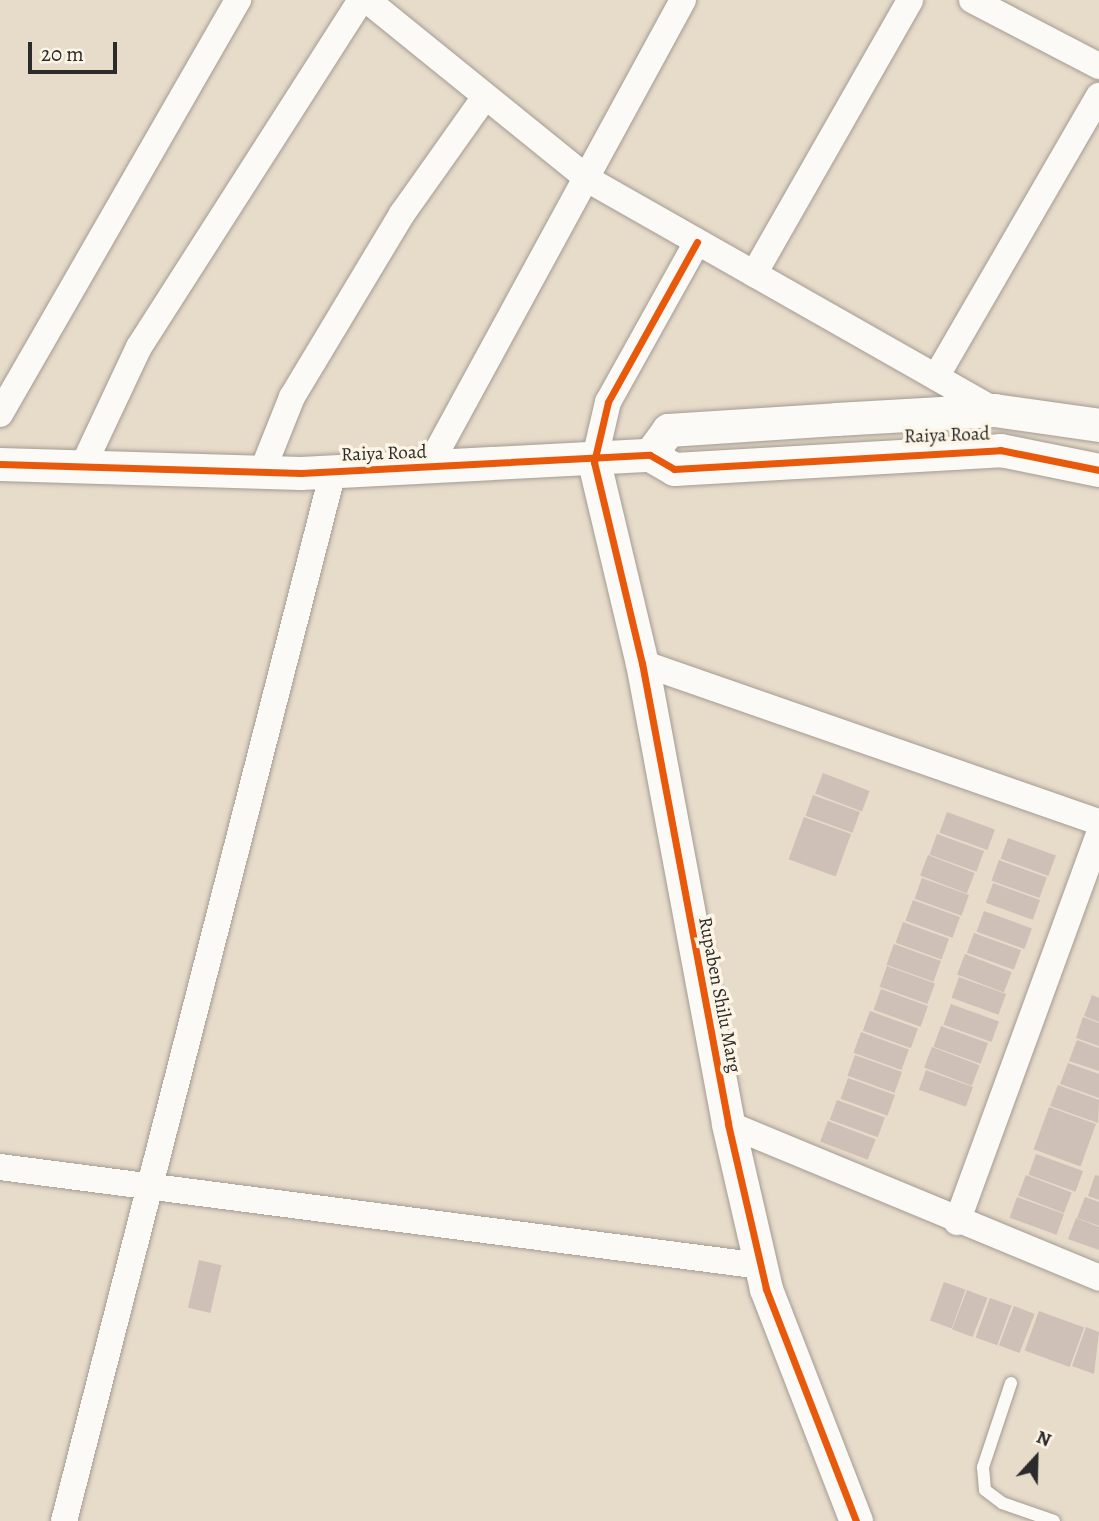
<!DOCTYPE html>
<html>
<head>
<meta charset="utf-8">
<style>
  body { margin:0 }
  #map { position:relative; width:1099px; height:1521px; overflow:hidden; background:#e7dbca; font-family:Alegreya,serif }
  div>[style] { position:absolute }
  .building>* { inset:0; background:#cfc0b7; transform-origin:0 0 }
  .roads { filter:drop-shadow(0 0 2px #a39c92) drop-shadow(0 0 2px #a39c92) }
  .service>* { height:12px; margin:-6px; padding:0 6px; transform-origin:6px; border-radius:6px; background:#fbfaf7 }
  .minor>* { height:26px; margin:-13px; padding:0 13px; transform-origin:13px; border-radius:13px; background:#fbfaf7 }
  .tertiary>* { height:33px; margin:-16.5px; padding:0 16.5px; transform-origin:16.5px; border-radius:16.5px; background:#fbfaf7 }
  .cycleway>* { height:7px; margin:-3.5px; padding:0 3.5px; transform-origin:3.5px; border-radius:3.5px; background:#e8590c }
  span { translate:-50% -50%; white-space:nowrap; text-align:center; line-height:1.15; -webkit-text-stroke:7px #fcf5e5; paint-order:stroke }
  .street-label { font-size:19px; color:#2b2b2b }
  .north { position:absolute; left:1001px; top:1423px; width:70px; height:70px; -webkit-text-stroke:5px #fcf5e5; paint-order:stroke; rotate:22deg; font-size:19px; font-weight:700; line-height:28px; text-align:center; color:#2b2b2b }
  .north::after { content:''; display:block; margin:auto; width:24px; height:32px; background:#2b2b2b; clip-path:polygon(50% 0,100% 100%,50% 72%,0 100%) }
  .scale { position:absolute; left:28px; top:42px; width:89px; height:32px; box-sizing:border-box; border:4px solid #2b2b2b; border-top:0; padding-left:9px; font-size:21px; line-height:24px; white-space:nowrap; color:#2b2b2b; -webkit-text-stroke:5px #fcf5e5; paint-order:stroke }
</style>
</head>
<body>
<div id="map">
  <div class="building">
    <i style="left:823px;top:773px;width:50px;height:22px;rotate:21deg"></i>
    <i style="left:813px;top:795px;width:50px;height:22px;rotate:20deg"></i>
    <i style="left:947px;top:812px;width:51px;height:22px;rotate:20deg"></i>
    <i style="left:804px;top:817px;width:50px;height:45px;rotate:20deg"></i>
    <i style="left:937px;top:834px;width:50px;height:22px;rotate:20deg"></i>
    <i style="left:1008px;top:838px;width:51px;height:22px;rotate:20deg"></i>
    <i style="left:928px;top:855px;width:50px;height:22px;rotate:21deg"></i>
    <i style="left:999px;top:860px;width:51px;height:22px;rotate:20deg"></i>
    <i style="left:922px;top:878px;width:50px;height:22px;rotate:20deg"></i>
    <i style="left:993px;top:883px;width:50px;height:21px;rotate:20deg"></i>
    <i style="left:913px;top:900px;width:50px;height:22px;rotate:20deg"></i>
    <i style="left:984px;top:911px;width:51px;height:22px;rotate:20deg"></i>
    <i style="left:903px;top:922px;width:49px;height:22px;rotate:20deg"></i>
    <i style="left:974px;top:933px;width:50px;height:21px;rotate:20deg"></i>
    <i style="left:894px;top:944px;width:50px;height:22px;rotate:20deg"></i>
    <i style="left:965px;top:954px;width:50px;height:22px;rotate:21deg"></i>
    <i style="left:887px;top:966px;width:51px;height:22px;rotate:20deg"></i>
    <i style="left:959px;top:977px;width:50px;height:22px;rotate:20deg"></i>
    <i style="left:881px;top:989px;width:50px;height:22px;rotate:20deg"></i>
    <i style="clip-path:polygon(1092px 995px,1099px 998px,1099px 1022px,1084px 1016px)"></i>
    <i style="left:951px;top:1004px;width:51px;height:22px;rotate:20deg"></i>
    <i style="left:870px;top:1011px;width:51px;height:21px;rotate:20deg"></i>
    <i style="clip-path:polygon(1083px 1017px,1099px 1023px,1099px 1046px,1076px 1038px)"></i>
    <i style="left:941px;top:1026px;width:50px;height:22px;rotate:20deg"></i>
    <i style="left:861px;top:1032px;width:51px;height:22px;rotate:20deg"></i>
    <i style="clip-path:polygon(1077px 1040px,1099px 1048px,1099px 1071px,1069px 1061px)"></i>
    <i style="left:932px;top:1047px;width:51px;height:22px;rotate:21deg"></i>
    <i style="left:855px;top:1055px;width:50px;height:22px;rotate:20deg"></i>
    <i style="clip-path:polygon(1068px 1063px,1099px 1074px,1099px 1098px,1060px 1084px)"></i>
    <i style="left:926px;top:1070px;width:50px;height:21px;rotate:20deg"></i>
    <i style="left:848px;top:1078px;width:50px;height:22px;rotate:20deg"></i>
    <i style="clip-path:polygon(1058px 1085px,1099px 1100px,1098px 1123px,1050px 1106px)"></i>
    <i style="left:837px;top:1100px;width:51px;height:21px;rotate:20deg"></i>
    <i style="left:1049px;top:1107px;width:50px;height:45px;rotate:20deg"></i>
    <i style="left:828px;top:1121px;width:51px;height:22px;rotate:21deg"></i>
    <i style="left:1036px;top:1154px;width:50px;height:22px;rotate:20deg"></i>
    <i style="left:1026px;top:1175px;width:49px;height:22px;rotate:21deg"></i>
    <i style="clip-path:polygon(1095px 1175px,1099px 1176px,1099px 1200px,1088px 1196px)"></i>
    <i style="left:1017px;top:1197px;width:50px;height:22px;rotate:20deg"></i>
    <i style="clip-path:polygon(1085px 1197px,1099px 1202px,1099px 1226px,1077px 1218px)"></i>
    <i style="clip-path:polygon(1076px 1218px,1099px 1227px,1099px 1250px,1068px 1239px)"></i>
    <i style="left:199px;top:1260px;width:23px;height:49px;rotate:13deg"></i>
    <i style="left:944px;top:1282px;width:23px;height:41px;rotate:20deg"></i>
    <i style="left:967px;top:1290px;width:22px;height:42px;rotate:21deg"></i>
    <i style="left:990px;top:1298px;width:23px;height:42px;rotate:20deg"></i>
    <i style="left:1014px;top:1306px;width:22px;height:42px;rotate:21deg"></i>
    <i style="left:1039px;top:1311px;width:48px;height:42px;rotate:20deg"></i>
    <i style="clip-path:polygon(1086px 1327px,1099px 1332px,1094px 1374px,1072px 1366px)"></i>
  </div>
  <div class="roads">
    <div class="service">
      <i style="left:1011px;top:1383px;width:89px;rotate:108.4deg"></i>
      <i style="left:983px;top:1467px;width:23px;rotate:85deg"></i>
      <i style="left:985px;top:1490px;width:21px;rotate:37deg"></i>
      <i style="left:1002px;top:1503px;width:55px;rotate:19.1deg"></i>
    </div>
    <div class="minor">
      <i style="left:367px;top:0;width:286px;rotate:39deg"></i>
      <i style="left:589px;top:180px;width:466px;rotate:29.6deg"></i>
      <i style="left:972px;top:0;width:143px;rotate:27.5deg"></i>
      <i style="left:754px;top:274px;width:315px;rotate:-60.3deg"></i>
      <i style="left:936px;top:377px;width:325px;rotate:-59.9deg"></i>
      <i style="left:0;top:414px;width:478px;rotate:-60.1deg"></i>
      <i style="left:594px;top:462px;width:62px;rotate:-76.9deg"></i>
      <i style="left:608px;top:402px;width:183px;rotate:-60.9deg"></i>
      <i style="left:82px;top:468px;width:134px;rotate:-64.8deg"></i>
      <i style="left:139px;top:347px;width:412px;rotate:-57.4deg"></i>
      <i style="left:428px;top:468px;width:533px;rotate:-61.42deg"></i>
      <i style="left:262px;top:472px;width:81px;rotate:-68.2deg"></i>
      <i style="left:292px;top:397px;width:214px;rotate:-59deg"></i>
      <i style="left:402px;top:214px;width:142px;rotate:-54.7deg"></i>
      <i style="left:642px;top:663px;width:484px;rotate:19.2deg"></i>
      <i style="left:728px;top:1124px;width:402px;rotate:22.5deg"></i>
      <i style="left:0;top:1167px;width:767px;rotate:7.41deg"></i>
      <i style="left:957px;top:1222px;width:412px;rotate:-69.9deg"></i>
      <i style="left:64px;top:1521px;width:1083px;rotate:-75.62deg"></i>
    </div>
    <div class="tertiary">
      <i style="left:650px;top:455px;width:31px;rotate:-54deg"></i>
      <i style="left:668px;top:430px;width:168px;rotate:-3.7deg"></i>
      <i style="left:836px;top:419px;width:158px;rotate:-3.3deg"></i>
      <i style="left:994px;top:410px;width:106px;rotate:8.1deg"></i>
      <i style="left:594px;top:462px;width:207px;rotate:76.6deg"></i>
      <i style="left:642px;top:663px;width:469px;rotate:79.4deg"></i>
      <i style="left:728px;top:1124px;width:169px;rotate:77deg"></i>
      <i style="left:766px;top:1289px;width:249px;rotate:68.8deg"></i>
      <i style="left:0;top:464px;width:301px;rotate:1.7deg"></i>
      <i style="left:301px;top:473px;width:349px;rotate:-3deg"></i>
      <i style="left:650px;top:455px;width:28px;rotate:30deg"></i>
      <i style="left:674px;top:469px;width:327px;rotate:-3.3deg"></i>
      <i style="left:1000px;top:450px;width:101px;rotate:11.4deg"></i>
    </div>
  </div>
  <div class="cycleway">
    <i style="left:697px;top:242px;width:183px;rotate:119.1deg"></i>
    <i style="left:608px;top:402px;width:62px;rotate:103.1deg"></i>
    <i style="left:594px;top:462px;width:207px;rotate:76.6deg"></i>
    <i style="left:642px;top:663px;width:469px;rotate:79.4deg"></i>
    <i style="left:728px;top:1124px;width:169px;rotate:77deg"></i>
    <i style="left:766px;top:1289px;width:249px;rotate:68.8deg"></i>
    <i style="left:0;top:464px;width:301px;rotate:1.7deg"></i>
    <i style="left:301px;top:473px;width:349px;rotate:-3deg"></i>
    <i style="left:650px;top:455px;width:28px;rotate:30deg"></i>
    <i style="left:674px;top:469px;width:327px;rotate:-3.3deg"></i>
    <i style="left:1000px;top:450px;width:101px;rotate:11.4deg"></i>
  </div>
  <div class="street-label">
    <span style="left:947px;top:436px;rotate:-2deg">Raiya Road</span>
    <span style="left:384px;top:454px;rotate:-2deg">Raiya Road</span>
    <span style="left:719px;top:995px;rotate:79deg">Rupaben Shilu Marg</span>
  </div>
  <div class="north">N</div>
  <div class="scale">20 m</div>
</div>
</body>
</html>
